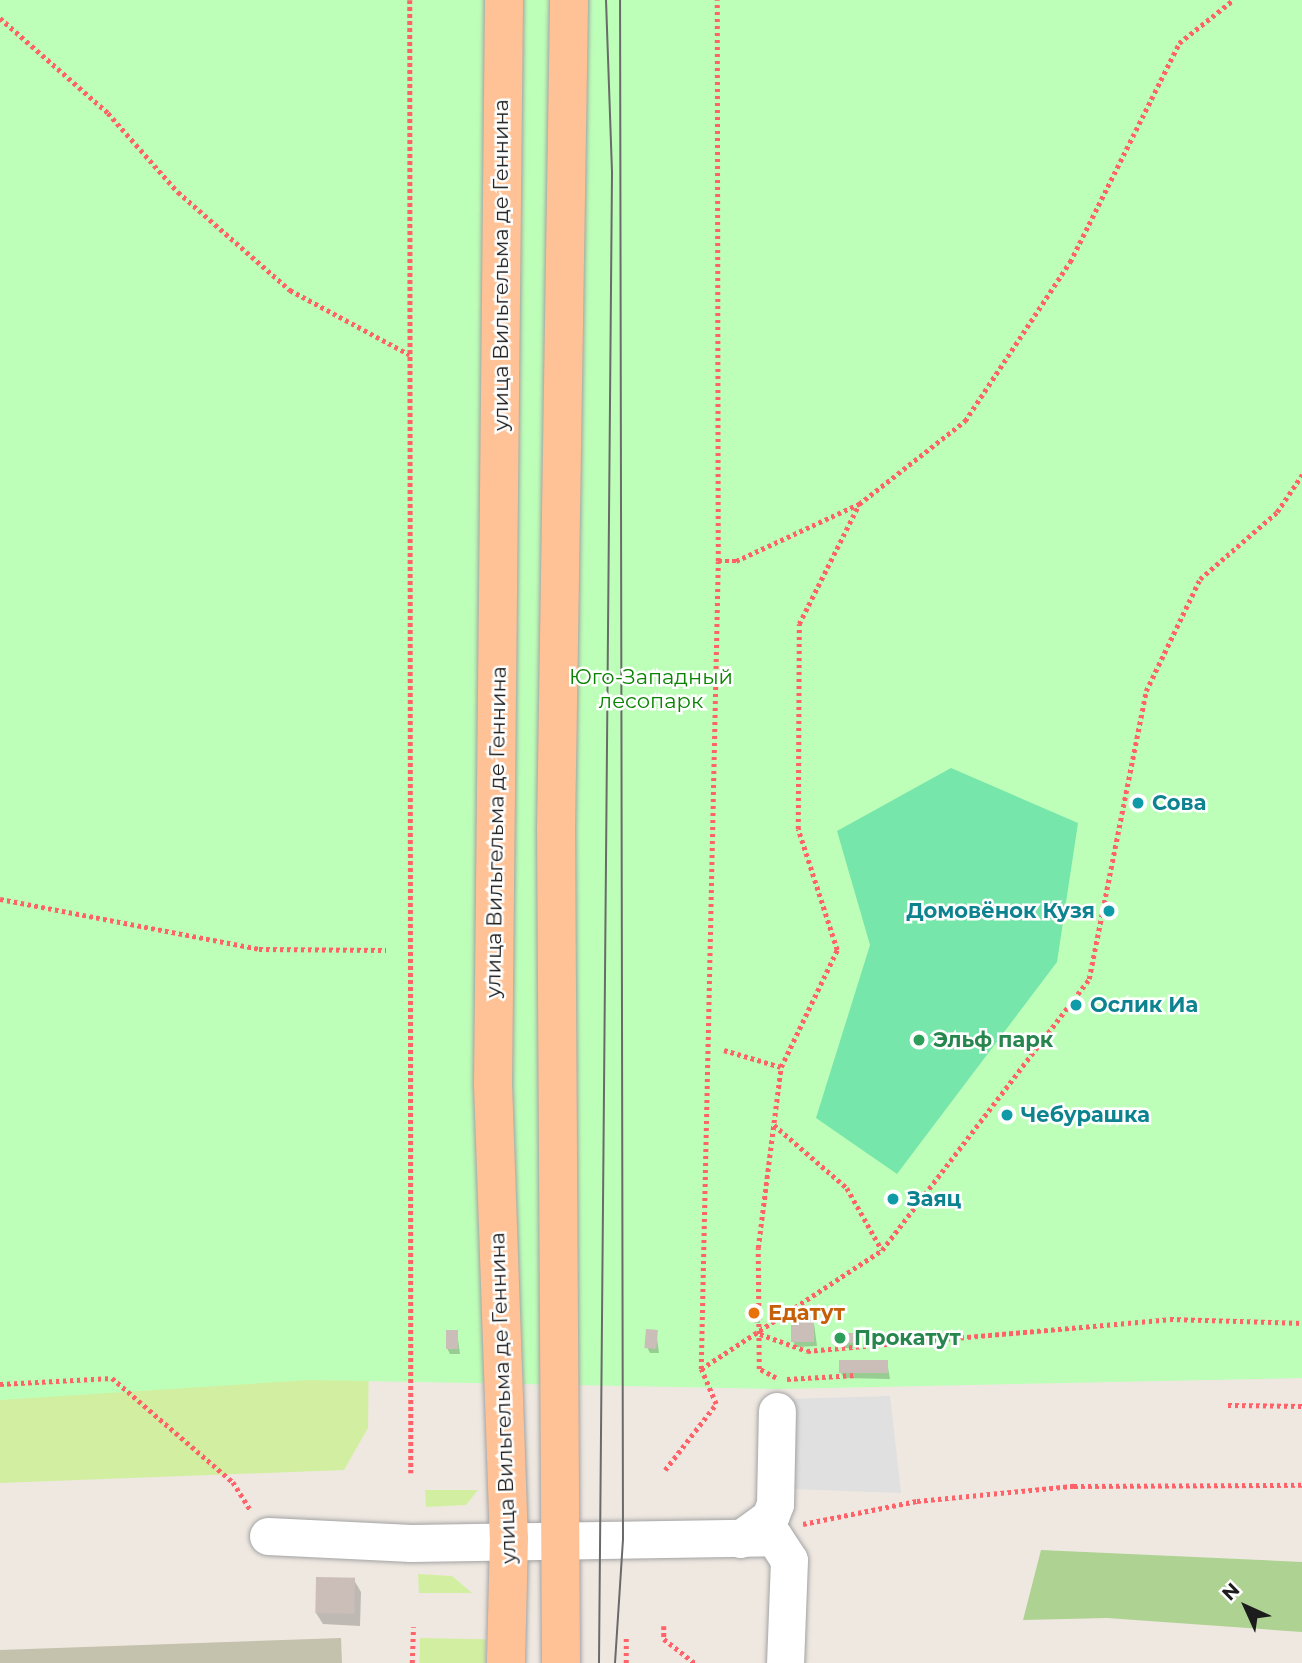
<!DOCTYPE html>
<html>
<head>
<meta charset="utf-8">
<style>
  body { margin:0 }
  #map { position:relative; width:1302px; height:1663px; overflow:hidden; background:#efe8e1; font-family:Montserrat,sans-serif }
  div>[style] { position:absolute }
  .construction>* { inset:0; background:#c4c1ac }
  .grass>* { inset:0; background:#d2efa1; transform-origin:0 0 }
  .forest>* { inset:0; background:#aed291 }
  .park>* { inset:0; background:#bdffb8 }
  .pitch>* { inset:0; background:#76e6ab }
  .parking>* { inset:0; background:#e0e0e0 }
  .shadow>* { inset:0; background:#0003 }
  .building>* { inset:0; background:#cbbdb7; transform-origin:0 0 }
  .path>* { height:4.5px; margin-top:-2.25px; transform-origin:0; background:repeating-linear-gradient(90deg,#ff6268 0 3.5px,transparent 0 7px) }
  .roads { filter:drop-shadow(0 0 2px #a3a3a3) drop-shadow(0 0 2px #a3a3a3) }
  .minor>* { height:37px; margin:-18.5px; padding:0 18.5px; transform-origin:18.5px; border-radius:18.5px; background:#fff }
  .major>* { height:38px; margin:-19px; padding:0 19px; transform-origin:19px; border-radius:19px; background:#ffc296 }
  .tram>* { height:2px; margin:-1px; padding:0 1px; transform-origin:1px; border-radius:1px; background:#6a6a6a }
  .dots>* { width:19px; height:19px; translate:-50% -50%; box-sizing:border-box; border:4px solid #fff; border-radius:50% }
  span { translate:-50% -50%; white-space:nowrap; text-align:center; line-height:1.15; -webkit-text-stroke:5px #fff; paint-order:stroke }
  .street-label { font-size:21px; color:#1c1c1c }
  .park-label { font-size:21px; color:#098401 }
  .culture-label { font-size:21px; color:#0d838f; font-weight:700 }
  .left { translate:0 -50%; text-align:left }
  .right { translate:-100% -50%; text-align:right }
  .leisure-label { font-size:21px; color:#27864d; font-weight:700 }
  .food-label { font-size:21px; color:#c56008; font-weight:700 }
  .north { position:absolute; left:1211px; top:1572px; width:70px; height:70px; -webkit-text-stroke:5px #fff; paint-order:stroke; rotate:315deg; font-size:19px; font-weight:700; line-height:28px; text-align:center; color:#1c1c1c }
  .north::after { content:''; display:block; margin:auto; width:24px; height:32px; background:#1c1c1c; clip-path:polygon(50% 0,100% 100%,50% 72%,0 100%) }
</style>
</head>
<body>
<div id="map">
  <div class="construction">
    <i style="clip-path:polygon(341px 1638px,342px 1663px,0 1663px,0 1650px)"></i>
  </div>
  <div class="grass">
    <i style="clip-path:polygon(374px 970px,368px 1428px,344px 1470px,0 1483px,0 990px)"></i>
    <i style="clip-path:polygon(425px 1490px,478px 1490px,466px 1505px,426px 1507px)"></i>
    <i style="clip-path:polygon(418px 1574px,452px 1576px,472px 1593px,419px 1593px)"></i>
    <i style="left:420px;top:1638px;width:66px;height:25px;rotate:1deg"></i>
  </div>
  <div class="forest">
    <i style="clip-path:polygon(1041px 1550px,1302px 1562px,1302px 1632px,1107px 1618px,1023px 1620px)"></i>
  </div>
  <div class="park">
    <i style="clip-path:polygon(0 0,1302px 0,1302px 1378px,780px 1389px,310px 1380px,0 1400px)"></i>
  </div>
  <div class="pitch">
    <i style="clip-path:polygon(951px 768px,1078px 823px,1057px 962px,897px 1174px,816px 1118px,870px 945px,837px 831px)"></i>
  </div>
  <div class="parking">
    <i style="clip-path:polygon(890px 1396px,901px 1493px,761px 1488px,786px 1399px)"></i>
  </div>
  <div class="shadow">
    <i style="clip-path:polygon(758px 1309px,760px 1323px,754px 1323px,751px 1317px)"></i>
    <i style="clip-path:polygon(813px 1316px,817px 1346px,796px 1347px,793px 1341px)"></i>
    <i style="clip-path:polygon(656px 1331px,659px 1353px,650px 1353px,647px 1347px)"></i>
    <i style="clip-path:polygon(457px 1332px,460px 1354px,450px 1354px,447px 1348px)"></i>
    <i style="clip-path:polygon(856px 1335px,859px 1348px,841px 1348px,838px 1343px)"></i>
    <i style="clip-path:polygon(887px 1362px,890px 1379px,844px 1378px,841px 1373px)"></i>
    <i style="clip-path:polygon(354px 1580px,361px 1592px,360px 1626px,323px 1624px,316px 1613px)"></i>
  </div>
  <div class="building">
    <i style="left:749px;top:1308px;width:10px;height:10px"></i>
    <i style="left:791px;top:1315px;width:23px;height:27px"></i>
    <i style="left:646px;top:1329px;width:12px;height:19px;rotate:5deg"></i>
    <i style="left:446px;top:1330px;width:12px;height:19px"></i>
    <i style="left:836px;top:1333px;width:21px;height:10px"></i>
    <i style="left:839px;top:1360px;width:49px;height:13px"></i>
    <i style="left:316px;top:1577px;width:39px;height:36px;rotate:1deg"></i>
  </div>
  <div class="path">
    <i style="left:410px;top:0;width:1473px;rotate:89.96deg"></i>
    <i style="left:0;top:18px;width:144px;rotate:41.3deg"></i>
    <i style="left:108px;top:113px;width:106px;rotate:48.5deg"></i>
    <i style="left:178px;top:192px;width:149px;rotate:41.2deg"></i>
    <i style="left:290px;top:290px;width:136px;rotate:28.4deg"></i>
    <i style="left:718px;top:561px;width:18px"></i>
    <i style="left:736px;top:561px;width:136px;rotate:-24.9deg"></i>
    <i style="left:859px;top:504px;width:135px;rotate:-38.1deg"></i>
    <i style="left:965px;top:421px;width:191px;rotate:-56.6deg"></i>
    <i style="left:1070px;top:262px;width:245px;rotate:-63.5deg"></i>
    <i style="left:1179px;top:43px;width:69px;rotate:-38.5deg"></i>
    <i style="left:0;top:899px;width:264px;rotate:10.9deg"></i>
    <i style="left:259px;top:949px;width:127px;rotate:0.5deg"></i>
    <i style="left:724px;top:1050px;width:59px;rotate:16.6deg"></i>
    <i style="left:774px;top:1125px;width:96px;rotate:40.8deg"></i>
    <i style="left:847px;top:1188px;width:71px;rotate:60.6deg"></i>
    <i style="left:760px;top:1334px;width:50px;rotate:19.9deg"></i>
    <i style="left:807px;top:1351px;width:364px;rotate:-5deg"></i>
    <i style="left:1170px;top:1319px;width:132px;rotate:1.7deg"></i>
    <i style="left:701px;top:1369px;width:217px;rotate:-33.3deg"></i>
    <i style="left:882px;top:1250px;width:341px;rotate:-52.6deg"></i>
    <i style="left:1089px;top:979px;width:294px;rotate:-78.8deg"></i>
    <i style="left:1146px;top:691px;width:124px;rotate:-64.3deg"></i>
    <i style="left:1200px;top:579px;width:102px;rotate:-41deg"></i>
    <i style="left:1277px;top:512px;width:45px;rotate:-56deg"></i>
    <i style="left:776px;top:1378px;width:19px;rotate:-152deg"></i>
    <i style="left:759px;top:1369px;width:121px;rotate:-90.5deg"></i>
    <i style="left:758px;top:1248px;width:182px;rotate:-82.8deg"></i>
    <i style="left:781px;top:1067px;width:130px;rotate:-64.4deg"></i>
    <i style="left:837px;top:950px;width:127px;rotate:-107.9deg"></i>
    <i style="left:798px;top:829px;width:205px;rotate:-89.7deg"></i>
    <i style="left:799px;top:624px;width:134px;rotate:-63.4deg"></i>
    <i style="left:787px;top:1379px;width:69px;rotate:-3.3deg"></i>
    <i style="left:0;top:1384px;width:112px;rotate:-3.1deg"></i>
    <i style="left:112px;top:1378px;width:160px;rotate:40.7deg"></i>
    <i style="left:233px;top:1482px;width:32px;rotate:58deg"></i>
    <i style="left:1228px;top:1405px;width:74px;rotate:0.8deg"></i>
    <i style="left:665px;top:1470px;width:83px;rotate:-52.3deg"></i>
    <i style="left:716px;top:1404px;width:38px;rotate:-113deg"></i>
    <i style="left:701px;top:1369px;width:808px;rotate:-88.79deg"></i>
    <i style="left:718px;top:561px;width:561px;rotate:-90.1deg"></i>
    <i style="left:803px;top:1524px;width:116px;rotate:-11.4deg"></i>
    <i style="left:917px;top:1501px;width:158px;rotate:-5.5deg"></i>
    <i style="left:1074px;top:1486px;width:228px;rotate:-0.3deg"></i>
    <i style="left:664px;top:1626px;width:13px;rotate:90deg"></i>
    <i style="left:664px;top:1639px;width:39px;rotate:38deg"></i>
    <i style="left:412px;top:1663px;width:36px;rotate:-88deg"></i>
    <i style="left:626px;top:1663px;width:27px;rotate:-90deg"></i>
  </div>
  <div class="roads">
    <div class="minor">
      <i style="left:268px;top:1536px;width:143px;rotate:2.8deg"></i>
      <i style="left:411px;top:1543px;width:363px;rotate:-0.9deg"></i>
      <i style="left:774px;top:1537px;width:27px;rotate:57deg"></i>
      <i style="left:789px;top:1560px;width:103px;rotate:92.2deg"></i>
      <i style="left:740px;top:1539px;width:37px;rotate:-36deg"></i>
      <i style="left:770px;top:1517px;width:14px;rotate:-69deg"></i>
      <i style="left:775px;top:1504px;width:93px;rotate:-88.8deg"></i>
    </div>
    <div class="major">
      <i style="left:504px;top:0;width:1084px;rotate:90.58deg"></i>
      <i style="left:493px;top:1084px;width:454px;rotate:88deg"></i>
      <i style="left:509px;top:1538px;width:125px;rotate:91.4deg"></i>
      <i style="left:561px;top:1663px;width:832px;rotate:-90.34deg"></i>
      <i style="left:556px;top:831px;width:831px;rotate:-89.1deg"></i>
    </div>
  </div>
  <div class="tram">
    <i style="left:599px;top:1663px;width:1491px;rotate:-89.5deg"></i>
    <i style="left:612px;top:172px;width:172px;rotate:-92deg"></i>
    <i style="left:615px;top:1663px;width:123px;rotate:-86.3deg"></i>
    <i style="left:623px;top:1540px;width:1540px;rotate:-90.11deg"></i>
  </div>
  <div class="dots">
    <i style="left:1138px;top:803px;background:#0f9aa8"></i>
    <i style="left:1109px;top:911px;background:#0f9aa8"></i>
    <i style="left:1076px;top:1005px;background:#0f9aa8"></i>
    <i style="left:919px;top:1040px;background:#2e9e5b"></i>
    <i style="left:1007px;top:1115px;background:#0f9aa8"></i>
    <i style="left:893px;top:1199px;background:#0f9aa8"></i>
    <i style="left:754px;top:1313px;background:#e8710a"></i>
    <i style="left:840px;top:1338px;background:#2e9e5b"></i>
  </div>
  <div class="street-label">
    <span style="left:501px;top:265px;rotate:-90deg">улица Вильгельма де Геннина</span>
    <span style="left:496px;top:832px;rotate:-89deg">улица Вильгельма де Геннина</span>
    <span style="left:503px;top:1398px;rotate:-92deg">улица Вильгельма де Геннина</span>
  </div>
  <div class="park-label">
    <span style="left:651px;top:689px">Юго-Западный<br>лесопарк</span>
  </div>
  <div class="culture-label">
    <span class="left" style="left:1152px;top:803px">Сова</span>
    <span class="right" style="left:1095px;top:911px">Домовёнок Кузя</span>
    <span class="left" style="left:1090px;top:1005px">Ослик Иа</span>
    <span class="left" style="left:1021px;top:1115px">Чебурашка</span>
    <span class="left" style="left:907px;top:1199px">Заяц</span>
  </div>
  <div class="leisure-label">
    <span class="left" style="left:933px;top:1040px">Эльф парк</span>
    <span class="left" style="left:854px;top:1338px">Прокатут</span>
  </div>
  <div class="food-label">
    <span class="left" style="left:768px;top:1313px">Едатут</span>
  </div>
  <div class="north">N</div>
</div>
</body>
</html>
